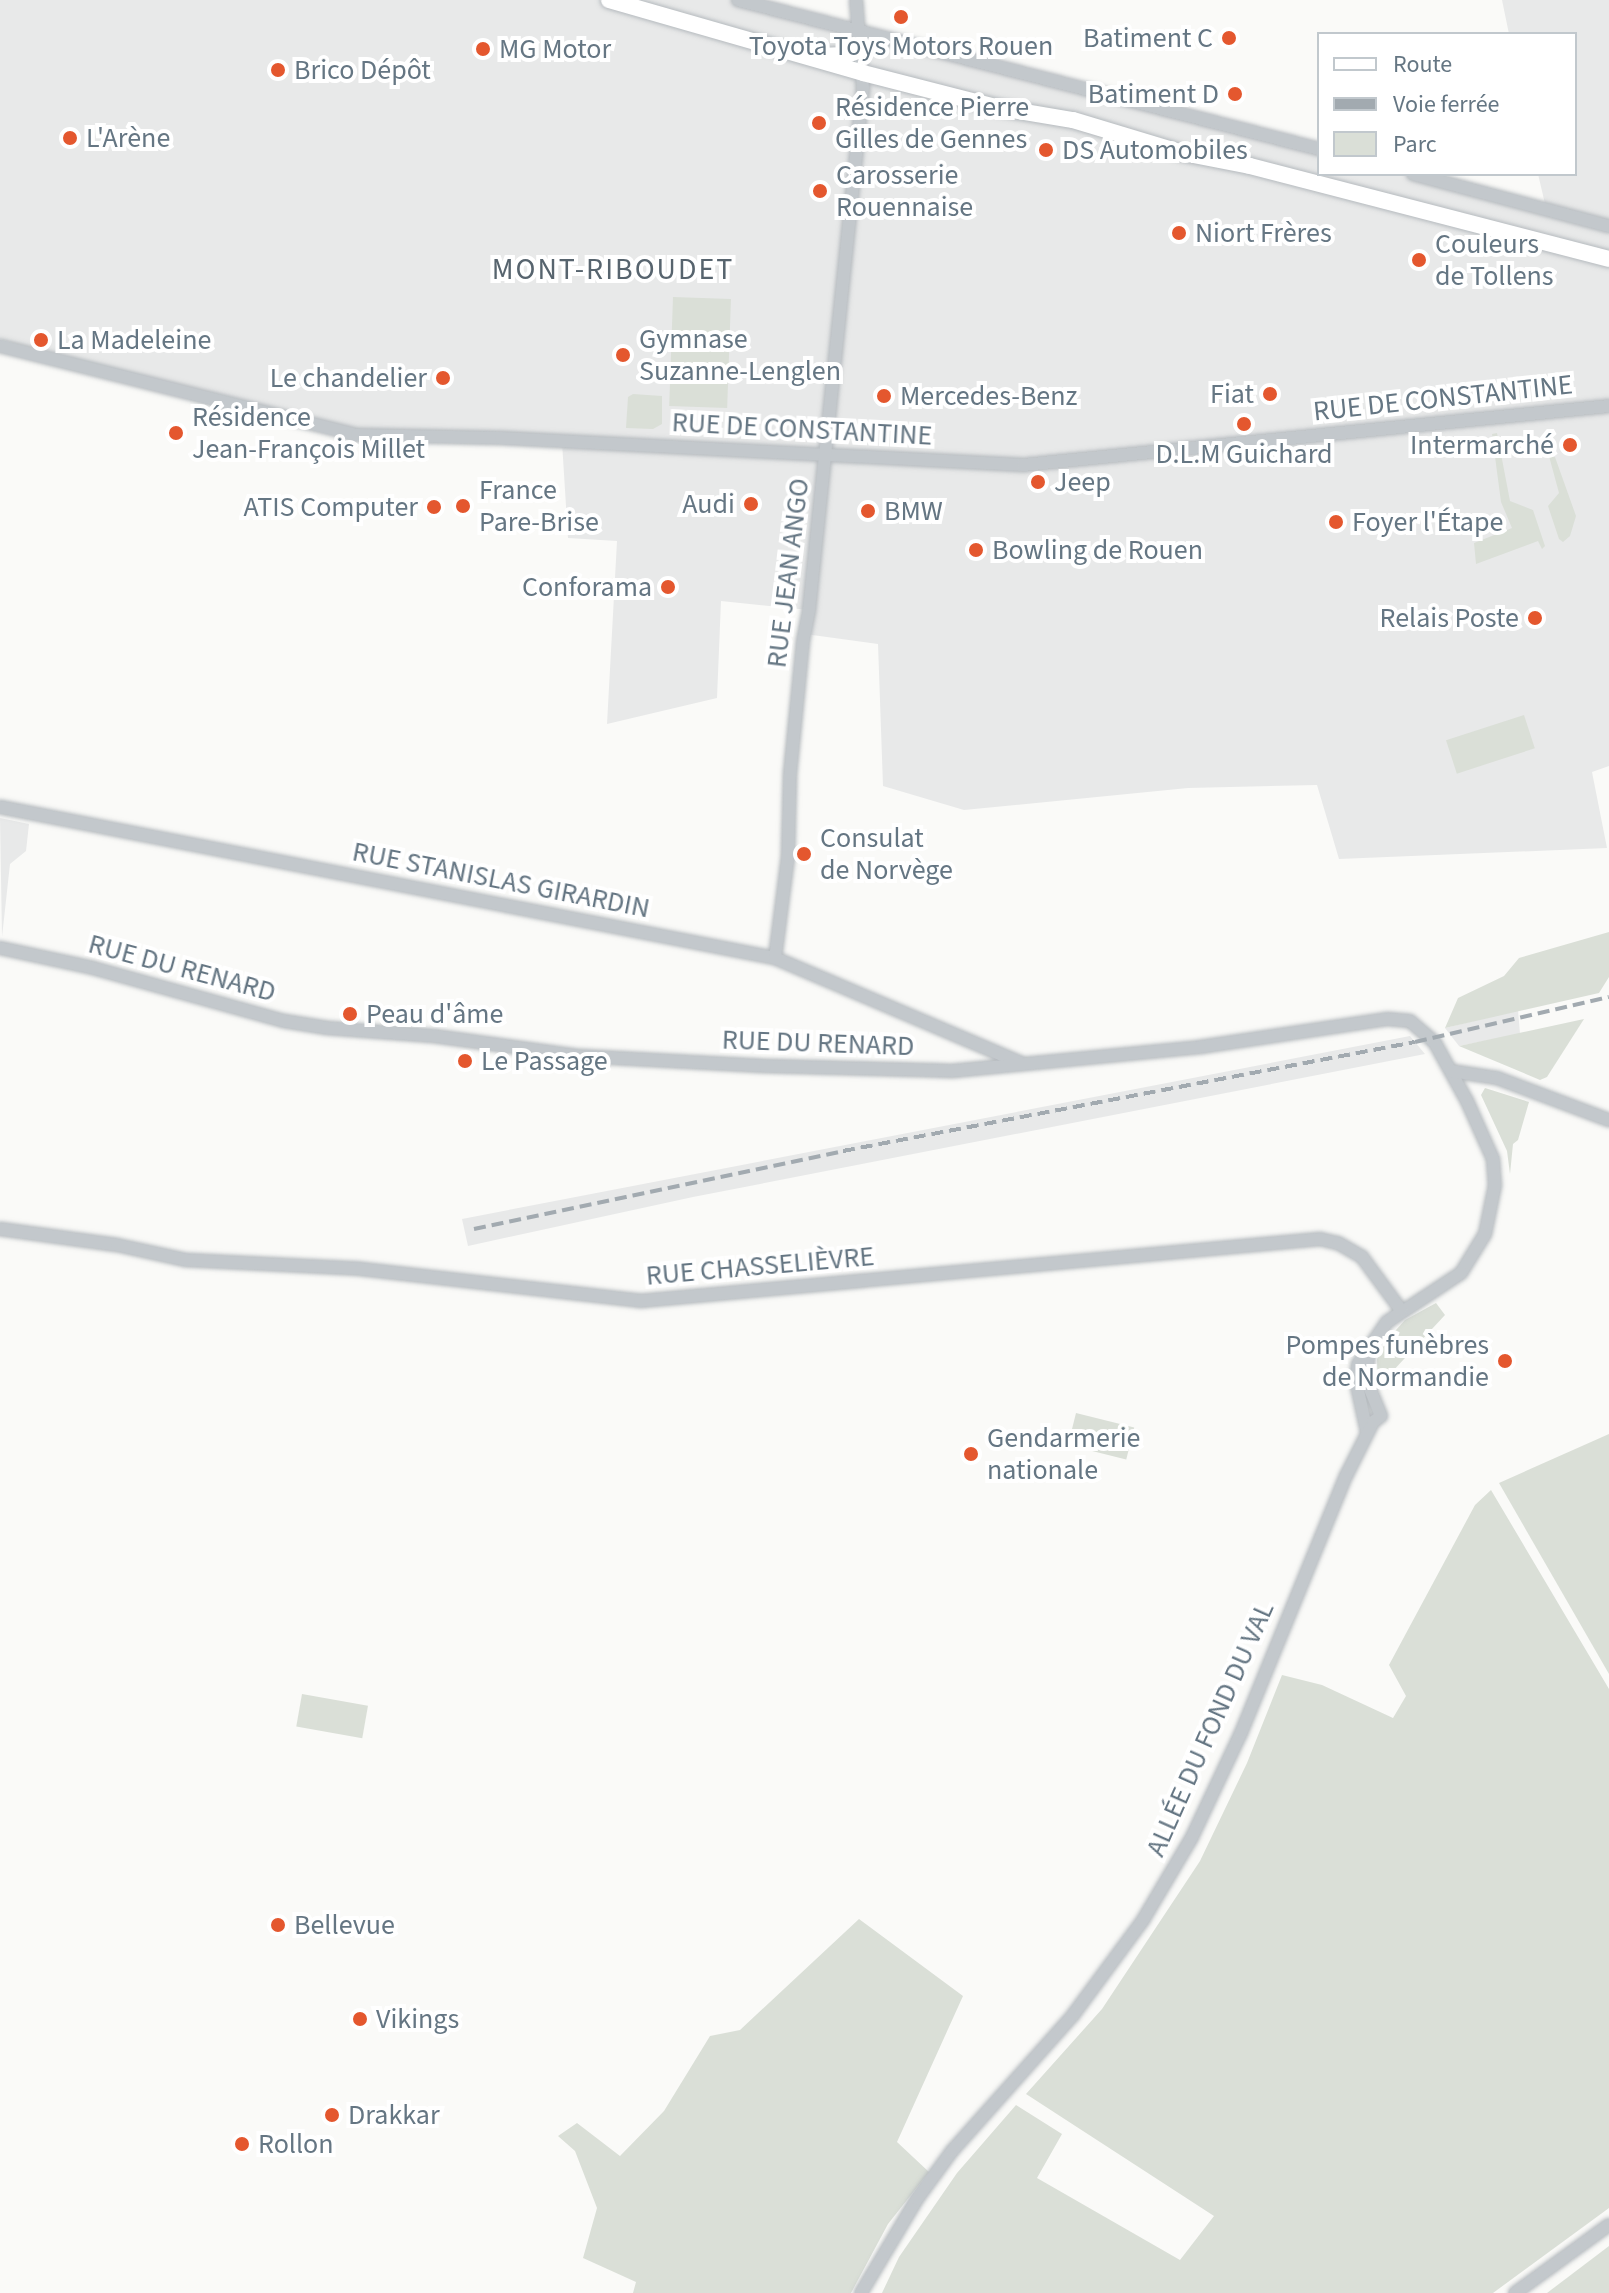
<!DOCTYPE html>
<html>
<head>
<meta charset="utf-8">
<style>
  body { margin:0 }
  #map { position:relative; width:1609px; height:2293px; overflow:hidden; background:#fafaf8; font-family:"Source Sans 3",sans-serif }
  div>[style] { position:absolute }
  .built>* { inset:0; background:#e8e9e9 }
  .green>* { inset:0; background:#dadfd7; transform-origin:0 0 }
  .roads { filter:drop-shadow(0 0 2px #b5babe) drop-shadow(0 0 2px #b5babe) }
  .tertiary>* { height:12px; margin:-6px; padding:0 6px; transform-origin:6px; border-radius:6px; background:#c3c8cc }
  .primary>* { height:16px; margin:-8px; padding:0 8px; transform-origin:8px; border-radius:8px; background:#fff }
  .rail>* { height:4px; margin-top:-2px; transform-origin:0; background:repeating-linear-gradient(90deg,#a2aab0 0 12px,transparent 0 18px) }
  .dots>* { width:22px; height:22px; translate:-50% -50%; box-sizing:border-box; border:4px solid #fff; border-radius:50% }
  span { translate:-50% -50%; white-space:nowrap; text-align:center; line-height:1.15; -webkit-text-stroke:8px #fff; paint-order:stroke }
  .poi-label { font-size:28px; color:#657683 }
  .right { translate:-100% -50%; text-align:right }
  .left { translate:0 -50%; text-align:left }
  .street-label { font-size:28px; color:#657683 }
  .neighbourhood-label { font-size:30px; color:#57646e; letter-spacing:2px }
  .legend { position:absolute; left:1317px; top:32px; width:260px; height:144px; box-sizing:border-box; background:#fff; border:2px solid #c1c8cd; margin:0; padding:10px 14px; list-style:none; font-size:24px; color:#657683 }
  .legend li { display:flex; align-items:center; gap:16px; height:40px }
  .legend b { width:40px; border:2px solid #c1c8cd }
</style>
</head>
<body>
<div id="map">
  <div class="built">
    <i style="clip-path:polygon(0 0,738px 0,1319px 149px,1319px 174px,1413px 174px,1546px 208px,1538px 174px,1575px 174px,1575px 34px,1509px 34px,1502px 0,1609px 0,1609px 766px,1592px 772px,1607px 848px,1339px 859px,1317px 785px,1188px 788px,964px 810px,883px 786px,878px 644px,805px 634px,809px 610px,721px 601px,717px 698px,607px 724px,617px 541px,568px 538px,562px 442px,368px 439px,281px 420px,0 339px)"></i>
    <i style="clip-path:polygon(0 818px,29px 824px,26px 851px,10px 864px,2px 937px)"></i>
    <i style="clip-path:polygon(1518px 1010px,1520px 1034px,1459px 1046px,1445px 1028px)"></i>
    <i style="clip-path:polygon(1410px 1036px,1425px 1054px,693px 1197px,468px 1246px,462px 1219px)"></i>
  </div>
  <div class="green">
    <i style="left:673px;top:297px;width:58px;height:109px;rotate:2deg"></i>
    <i style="clip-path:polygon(633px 394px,662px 396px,662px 424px,653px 429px,626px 428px,628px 397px)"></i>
    <i style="clip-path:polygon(1497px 433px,1510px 501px,1533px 510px,1545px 546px,1542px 549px,1538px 541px,1476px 564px,1474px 543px,1512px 528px,1501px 502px,1492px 434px)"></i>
    <i style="clip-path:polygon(1549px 456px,1555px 457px,1576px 516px,1570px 536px,1563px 542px,1559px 539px,1548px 506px,1559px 493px)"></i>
    <i style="left:1524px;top:715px;width:35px;height:82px;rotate:72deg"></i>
    <i style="clip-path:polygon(1609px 932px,1609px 977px,1599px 993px,1445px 1028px,1458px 998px,1504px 976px,1519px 958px)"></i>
    <i style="clip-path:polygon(1584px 1019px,1547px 1077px,1540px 1080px,1459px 1046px)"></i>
    <i style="clip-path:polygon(1485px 1088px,1529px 1102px,1518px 1140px,1513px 1144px,1510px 1174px,1507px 1151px,1481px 1095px)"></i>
    <i style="clip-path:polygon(1436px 1303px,1445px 1315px,1378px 1387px,1377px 1359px,1387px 1340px,1405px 1320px)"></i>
    <i style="left:1076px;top:1413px;width:60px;height:33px;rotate:14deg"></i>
    <i style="clip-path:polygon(1609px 1434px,1609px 1674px,1499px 1483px)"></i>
    <i style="clip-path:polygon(1491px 1490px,1609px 1689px,1609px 2208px,1493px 2293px,882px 2293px,899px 2257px,957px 2173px,1016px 2105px,1062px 2134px,1037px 2178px,1180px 2260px,1214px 2216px,1026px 2094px,1102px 2009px,1200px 1861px,1247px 1763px,1282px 1675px,1322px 1685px,1393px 1718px,1406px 1696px,1389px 1665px,1475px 1505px)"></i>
    <i style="left:302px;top:1694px;width:67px;height:33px;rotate:10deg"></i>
    <i style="clip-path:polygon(859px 1919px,963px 1996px,897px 2142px,929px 2172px,888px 2224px,851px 2293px,633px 2293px,636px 2282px,583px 2258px,597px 2208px,575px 2151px,558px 2136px,577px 2123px,620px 2156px,664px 2111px,710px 2036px,740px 2030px)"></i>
    <i style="clip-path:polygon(1609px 2246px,1609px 2293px,1547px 2293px)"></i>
  </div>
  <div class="roads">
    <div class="tertiary">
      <i style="left:738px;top:0;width:600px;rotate:14.38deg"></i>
      <i style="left:1413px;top:174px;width:203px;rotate:14.9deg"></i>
      <i style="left:0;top:346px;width:368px;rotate:14deg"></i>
      <i style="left:357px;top:435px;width:144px;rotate:1.2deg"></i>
      <i style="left:501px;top:438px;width:523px;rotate:2.96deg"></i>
      <i style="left:1023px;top:465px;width:589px;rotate:-5.75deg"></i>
      <i style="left:0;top:807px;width:790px;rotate:11.03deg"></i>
      <i style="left:775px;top:958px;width:267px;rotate:23.1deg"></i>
      <i style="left:0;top:948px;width:95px;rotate:12.1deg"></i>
      <i style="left:93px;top:968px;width:198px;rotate:15.5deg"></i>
      <i style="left:284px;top:1021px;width:44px;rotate:9.2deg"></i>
      <i style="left:327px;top:1028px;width:107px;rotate:4.3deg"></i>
      <i style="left:434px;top:1036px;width:145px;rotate:7.9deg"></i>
      <i style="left:578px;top:1056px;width:187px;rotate:3.1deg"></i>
      <i style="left:765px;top:1066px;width:187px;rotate:1.5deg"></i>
      <i style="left:952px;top:1071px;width:249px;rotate:-5.5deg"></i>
      <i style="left:1200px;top:1047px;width:190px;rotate:-8.5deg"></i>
      <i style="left:1388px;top:1019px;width:22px;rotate:5deg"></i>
      <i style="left:1410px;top:1021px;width:33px;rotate:41deg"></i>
      <i style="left:1435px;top:1043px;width:66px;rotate:61.1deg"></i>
      <i style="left:1467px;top:1101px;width:64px;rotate:65.9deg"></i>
      <i style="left:1493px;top:1159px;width:26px;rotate:86deg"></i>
      <i style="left:1495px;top:1185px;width:50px;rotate:101.5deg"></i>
      <i style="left:1485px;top:1234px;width:46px;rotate:121.6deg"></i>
      <i style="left:1461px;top:1273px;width:89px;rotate:146.5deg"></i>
      <i style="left:1387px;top:1322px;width:51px;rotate:124.6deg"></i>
      <i style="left:1358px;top:1364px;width:17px;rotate:97deg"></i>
      <i style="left:1356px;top:1381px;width:52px;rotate:77.8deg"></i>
      <i style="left:775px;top:958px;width:103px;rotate:-82.7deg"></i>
      <i style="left:788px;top:856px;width:82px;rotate:-88.6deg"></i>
      <i style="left:790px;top:774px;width:134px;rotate:-84.4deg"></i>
      <i style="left:803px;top:641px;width:32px;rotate:-79deg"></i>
      <i style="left:809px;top:610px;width:525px;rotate:-84.09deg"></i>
      <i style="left:863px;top:88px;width:88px;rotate:-94.5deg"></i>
      <i style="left:1451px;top:1071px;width:47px;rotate:8.7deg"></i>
      <i style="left:1497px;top:1078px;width:120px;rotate:20.6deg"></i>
      <i style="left:0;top:1229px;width:118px;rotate:7.8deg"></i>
      <i style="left:117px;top:1245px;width:71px;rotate:12.3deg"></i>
      <i style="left:186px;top:1260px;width:175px;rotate:2.9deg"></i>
      <i style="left:361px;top:1269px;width:281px;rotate:6.5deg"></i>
      <i style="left:640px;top:1301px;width:683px;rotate:-5.21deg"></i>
      <i style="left:1320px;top:1239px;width:18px;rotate:13deg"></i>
      <i style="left:1338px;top:1243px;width:28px;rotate:30deg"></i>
      <i style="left:1362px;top:1257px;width:66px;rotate:53.7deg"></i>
      <i style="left:861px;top:2293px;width:109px;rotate:-59.2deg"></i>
      <i style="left:917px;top:2199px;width:59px;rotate:-53.9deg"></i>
      <i style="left:952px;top:2151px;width:182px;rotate:-48.3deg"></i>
      <i style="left:1073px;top:2015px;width:118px;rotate:-53.6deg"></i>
      <i style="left:1143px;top:1920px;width:96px;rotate:-59.4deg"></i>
      <i style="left:1192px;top:1837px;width:115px;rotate:-64.8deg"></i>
      <i style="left:1241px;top:1733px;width:278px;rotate:-67.8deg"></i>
      <i style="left:1346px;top:1476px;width:60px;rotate:-63.4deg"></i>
      <i style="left:1373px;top:1422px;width:10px;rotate:-37deg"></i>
      <i style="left:1381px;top:1416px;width:40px;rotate:-112deg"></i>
      <i style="left:1366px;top:1379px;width:27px;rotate:-84deg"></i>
      <i style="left:1515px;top:2293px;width:116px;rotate:-35.9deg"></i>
    </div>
    <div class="primary">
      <i style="left:609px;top:0;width:264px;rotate:16deg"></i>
      <i style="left:863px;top:73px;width:136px;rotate:14.4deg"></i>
      <i style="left:995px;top:107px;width:79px;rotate:9.5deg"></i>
      <i style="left:1073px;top:120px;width:115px;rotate:16.7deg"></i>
      <i style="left:1183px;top:153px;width:68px;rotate:11deg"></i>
      <i style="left:1250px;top:166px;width:371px;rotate:14.5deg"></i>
      <i style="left:817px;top:56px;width:30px;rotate:-2deg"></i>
      <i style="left:847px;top:55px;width:17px;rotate:-21deg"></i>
    </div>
  </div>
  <div class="rail">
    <i style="left:474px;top:1229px;width:377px;rotate:-11.9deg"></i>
    <i style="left:843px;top:1151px;width:582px;rotate:-10.79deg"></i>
    <i style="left:1415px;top:1042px;width:199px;rotate:-13.1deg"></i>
  </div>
  <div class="dots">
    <i style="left:901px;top:17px;background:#e4572e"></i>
    <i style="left:1229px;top:38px;background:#e4572e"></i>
    <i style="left:483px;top:49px;background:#e4572e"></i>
    <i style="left:278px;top:70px;background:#e4572e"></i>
    <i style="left:1235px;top:94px;background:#e4572e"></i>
    <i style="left:819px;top:123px;background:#e4572e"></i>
    <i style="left:70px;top:138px;background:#e4572e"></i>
    <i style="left:1046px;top:150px;background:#e4572e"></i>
    <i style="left:820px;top:191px;background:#e4572e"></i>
    <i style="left:1179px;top:233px;background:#e4572e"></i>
    <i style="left:1419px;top:260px;background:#e4572e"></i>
    <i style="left:41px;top:340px;background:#e4572e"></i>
    <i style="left:623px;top:355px;background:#e4572e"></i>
    <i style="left:443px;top:378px;background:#e4572e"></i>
    <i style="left:1270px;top:394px;background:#e4572e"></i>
    <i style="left:884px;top:396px;background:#e4572e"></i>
    <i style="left:1244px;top:424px;background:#e4572e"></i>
    <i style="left:176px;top:433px;background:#e4572e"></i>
    <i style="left:1570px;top:445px;background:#e4572e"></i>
    <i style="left:1038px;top:482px;background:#e4572e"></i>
    <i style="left:751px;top:504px;background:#e4572e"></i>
    <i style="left:463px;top:506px;background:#e4572e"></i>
    <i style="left:434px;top:507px;background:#e4572e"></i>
    <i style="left:868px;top:511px;background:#e4572e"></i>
    <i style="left:1336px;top:522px;background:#e4572e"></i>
    <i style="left:976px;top:550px;background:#e4572e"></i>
    <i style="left:668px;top:587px;background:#e4572e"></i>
    <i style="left:1535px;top:618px;background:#e4572e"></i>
    <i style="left:804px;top:854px;background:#e4572e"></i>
    <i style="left:350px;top:1014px;background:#e4572e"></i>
    <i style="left:465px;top:1061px;background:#e4572e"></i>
    <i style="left:1505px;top:1361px;background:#e4572e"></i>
    <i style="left:971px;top:1454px;background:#e4572e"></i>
    <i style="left:278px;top:1925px;background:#e4572e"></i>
    <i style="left:360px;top:2019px;background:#e4572e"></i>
    <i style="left:332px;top:2115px;background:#e4572e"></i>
    <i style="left:242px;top:2144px;background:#e4572e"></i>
  </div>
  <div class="poi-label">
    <span class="right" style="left:1213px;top:38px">Batiment C</span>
    <span style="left:901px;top:46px">Toyota Toys Motors Rouen</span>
    <span class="left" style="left:499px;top:49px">MG Motor</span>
    <span class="left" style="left:294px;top:70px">Brico Dépôt</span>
    <span class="right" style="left:1219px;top:94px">Batiment D</span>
    <span class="left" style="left:835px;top:123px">Résidence Pierre<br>Gilles de Gennes</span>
    <span class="left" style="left:86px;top:138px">L'Arène</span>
    <span class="left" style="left:1062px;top:150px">DS Automobiles</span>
    <span class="left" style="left:836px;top:191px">Carosserie<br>Rouennaise</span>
    <span class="left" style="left:1195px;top:233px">Niort Frères</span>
    <span class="left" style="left:1435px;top:260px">Couleurs<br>de Tollens</span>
    <span class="left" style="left:639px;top:355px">Gymnase<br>Suzanne-Lenglen</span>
    <span class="left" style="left:57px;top:340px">La Madeleine</span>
    <span class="right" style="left:427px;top:378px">Le chandelier</span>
    <span class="right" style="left:1254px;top:394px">Fiat</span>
    <span class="left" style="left:900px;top:396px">Mercedes-Benz</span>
    <span class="left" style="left:192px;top:433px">Résidence<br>Jean-François Millet</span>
    <span class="right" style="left:1554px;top:445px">Intermarché</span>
    <span style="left:1244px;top:454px">D.L.M Guichard</span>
    <span class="left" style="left:1054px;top:482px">Jeep</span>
    <span class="left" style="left:479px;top:506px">France<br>Pare-Brise</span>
    <span class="right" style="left:735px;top:504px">Audi</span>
    <span class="right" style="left:418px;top:507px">ATIS Computer</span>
    <span class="left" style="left:884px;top:511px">BMW</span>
    <span class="left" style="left:1352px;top:522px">Foyer l'Étape</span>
    <span class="left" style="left:992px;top:550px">Bowling de Rouen</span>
    <span class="right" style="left:652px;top:587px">Conforama</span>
    <span class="right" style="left:1519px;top:618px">Relais Poste</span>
    <span class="left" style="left:820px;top:854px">Consulat<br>de Norvège</span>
    <span class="left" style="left:366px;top:1014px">Peau d'âme</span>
    <span class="left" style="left:481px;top:1061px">Le Passage</span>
    <span class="right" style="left:1489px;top:1361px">Pompes funèbres<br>de Normandie</span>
    <span class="left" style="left:987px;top:1454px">Gendarmerie<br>nationale</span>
    <span class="left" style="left:294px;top:1925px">Bellevue</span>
    <span class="left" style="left:376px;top:2019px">Vikings</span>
    <span class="left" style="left:348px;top:2115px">Drakkar</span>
    <span class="left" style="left:258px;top:2144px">Rollon</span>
  </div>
  <div class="street-label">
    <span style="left:1443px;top:398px;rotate:-6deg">RUE DE CONSTANTINE</span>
    <span style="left:802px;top:429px;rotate:3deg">RUE DE CONSTANTINE</span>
    <span style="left:788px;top:573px;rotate:-83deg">RUE JEAN ANGO</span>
    <span style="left:501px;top:880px;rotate:11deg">RUE STANISLAS GIRARDIN</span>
    <span style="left:182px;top:968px;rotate:15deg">RUE DU RENARD</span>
    <span style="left:818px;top:1043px;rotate:2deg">RUE DU RENARD</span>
    <span style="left:760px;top:1266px;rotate:-5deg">RUE CHASSELIÈVRE</span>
    <span style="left:1210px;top:1729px;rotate:-66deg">ALLÉE DU FOND DU VAL</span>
  </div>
  <div class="neighbourhood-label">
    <span style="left:613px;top:270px">MONT-RIBOUDET</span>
  </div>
  <ul class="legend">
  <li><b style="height:10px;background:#fff"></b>Route</li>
  <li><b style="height:10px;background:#a2aab0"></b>Voie ferrée</li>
  <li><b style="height:22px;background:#dadfd7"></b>Parc</li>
  </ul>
</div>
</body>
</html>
